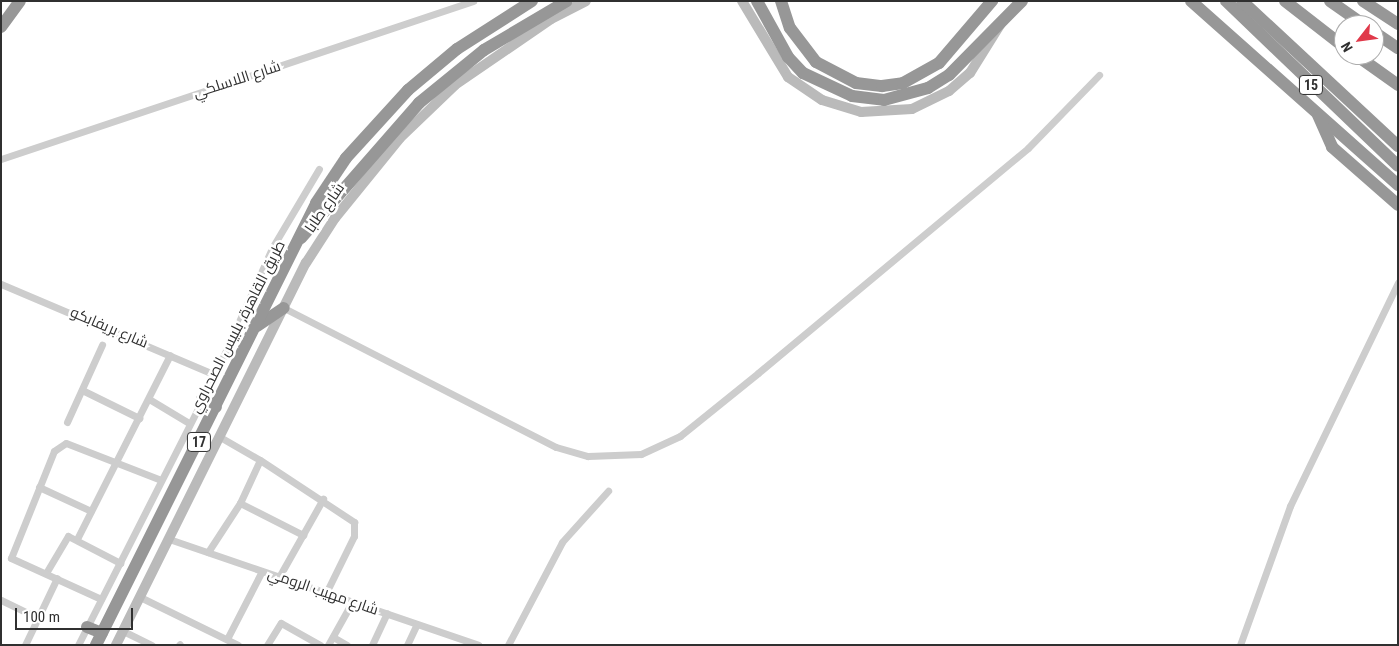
<!DOCTYPE html>
<html>
<head>
<meta charset="utf-8">
<style>
  body { margin:0 }
  #map { position:relative; width:1399px; height:646px; overflow:hidden; background:#fff; font-family:"Roboto Condensed",Cairo,sans-serif }
  div>[style] { position:absolute }
  .street>* { height:7px; margin:-3.5px; padding:0 3.5px; transform-origin:3.5px; border-radius:3.5px; background:#cdcdcd }
  .secondary>* { height:10px; margin:-5px; padding:0 5px; transform-origin:5px; border-radius:5px; background:#bababa }
  .highway>* { height:12px; margin:-6px; padding:0 6px; transform-origin:6px; border-radius:6px; background:#979797 }
  span { translate:-50% -50%; white-space:nowrap; text-align:center; line-height:1.15; -webkit-text-stroke:5px #fff; paint-order:stroke }
  .shield-label span { padding:1px 4px; background:#fff; border:1px solid; border-radius:4px; -webkit-text-stroke-width:0 }
  .shield-label { font-size:14px; color:#303030; font-weight:700 }
  .street-label { font-size:15px; color:#303030 }
  .frame { position:absolute; inset:0; border:2px solid #303030; pointer-events:none }
  .north { position:absolute; left:1334px; top:15px; width:50px; height:50px; box-sizing:border-box; background:#fff; border:1px solid #acacac; border-radius:50%; rotate:240deg; font-size:14px; font-weight:700; line-height:20px; text-align:center; color:#303030 }
  .north::after { content:''; display:block; margin:auto; width:18px; height:22px; background:#e0394a; clip-path:polygon(50% 0,100% 100%,50% 72%,0 100%) }
  .scale { position:absolute; left:15px; top:608px; width:118px; height:22px; box-sizing:border-box; border:2px solid #303030; border-top:0; padding-left:6px; font-size:15px; line-height:18px; white-space:nowrap; color:#303030; -webkit-text-stroke:4px #fff; paint-order:stroke }
</style>
</head>
<body>
<div id="map">
  <div class="street">
    <i style="left:1px;top:159px;width:498px;rotate:-18.5deg"></i>
    <i style="left:1px;top:284px;width:233px;rotate:23deg"></i>
    <i style="left:284px;top:308px;width:305px;rotate:27.1deg"></i>
    <i style="left:556px;top:447px;width:33px;rotate:16deg"></i>
    <i style="left:588px;top:456px;width:53px;rotate:-2.2deg"></i>
    <i style="left:641px;top:454px;width:43px;rotate:-24.8deg"></i>
    <i style="left:680px;top:436px;width:100px;rotate:-38.9deg"></i>
    <i style="left:758px;top:373px;width:351px;rotate:-39.8deg"></i>
    <i style="left:1028px;top:148px;width:102px;rotate:-45.8deg"></i>
    <i style="left:82px;top:390px;width:64px;rotate:26.2deg"></i>
    <i style="left:149px;top:399px;width:47px;rotate:31deg"></i>
    <i style="left:67px;top:422px;width:85px;rotate:-65.6deg"></i>
    <i style="left:220px;top:437px;width:46px;rotate:29.9deg"></i>
    <i style="left:39px;top:487px;width:57px;rotate:24.8deg"></i>
    <i style="left:240px;top:503px;width:71px;rotate:26.9deg"></i>
    <i style="left:77px;top:539px;width:206px;rotate:-63.2deg"></i>
    <i style="left:169px;top:539px;width:327px;rotate:18.9deg"></i>
    <i style="left:208px;top:552px;width:59px;rotate:-56.9deg"></i>
    <i style="left:240px;top:503px;width:47px;rotate:-65.1deg"></i>
    <i style="left:260px;top:460px;width:113px;rotate:33.4deg"></i>
    <i style="left:354px;top:522px;width:14px;rotate:90deg"></i>
    <i style="left:354px;top:536px;width:64px;rotate:116.2deg"></i>
    <i style="left:46px;top:573px;width:43px;rotate:-59.3deg"></i>
    <i style="left:68px;top:536px;width:59px;rotate:27.4deg"></i>
    <i style="left:279px;top:577px;width:90px;rotate:-60.6deg"></i>
    <i style="left:140px;top:597px;width:109px;rotate:26.1deg"></i>
    <i style="left:101px;top:599px;width:99px;rotate:-155.5deg"></i>
    <i style="left:11px;top:558px;width:115px;rotate:-68.1deg"></i>
    <i style="left:54px;top:451px;width:14px;rotate:-34deg"></i>
    <i style="left:66px;top:443px;width:102px;rotate:21.3deg"></i>
    <i style="left:1px;top:600px;width:41px;rotate:25.9deg"></i>
    <i style="left:123px;top:631px;width:32px;rotate:26deg"></i>
    <i style="left:333px;top:637px;width:16px;rotate:30deg"></i>
    <i style="left:227px;top:639px;width:76px;rotate:-62.8deg"></i>
    <i style="left:25px;top:645px;width:74px;rotate:-64.5deg"></i>
    <i style="left:78px;top:645px;width:303px;rotate:-63.1deg"></i>
    <i style="left:215px;top:375px;width:139px;rotate:-65.8deg"></i>
    <i style="left:272px;top:248px;width:92px;rotate:-59.3deg"></i>
    <i style="left:179px;top:645px;width:1px;rotate:-45deg"></i>
    <i style="left:267px;top:645px;width:26px;rotate:-58deg"></i>
    <i style="left:281px;top:623px;width:45px;rotate:29.4deg"></i>
    <i style="left:328px;top:645px;width:49px;rotate:-60.8deg"></i>
    <i style="left:372px;top:645px;width:35px;rotate:-65deg"></i>
    <i style="left:407px;top:645px;width:23px;rotate:-65deg"></i>
    <i style="left:508px;top:645px;width:116px;rotate:-62.3deg"></i>
    <i style="left:562px;top:542px;width:69px;rotate:-48deg"></i>
    <i style="left:1240px;top:645px;width:148px;rotate:-70.2deg"></i>
    <i style="left:1290px;top:506px;width:248px;rotate:-64.2deg"></i>
  </div>
  <div class="secondary">
    <i style="left:742px;top:1px;width:89px;rotate:58.8deg"></i>
    <i style="left:788px;top:77px;width:41px;rotate:34.1deg"></i>
    <i style="left:822px;top:100px;width:41px;rotate:17.1deg"></i>
    <i style="left:861px;top:112px;width:51px;rotate:-3.4deg"></i>
    <i style="left:912px;top:109px;width:41px;rotate:-25.9deg"></i>
    <i style="left:949px;top:91px;width:28px;rotate:-41deg"></i>
    <i style="left:970px;top:73px;width:57px;rotate:-58deg"></i>
    <i style="left:116px;top:645px;width:427px;rotate:-63.6deg"></i>
    <i style="left:306px;top:263px;width:54px;rotate:-57.2deg"></i>
    <i style="left:335px;top:218px;width:103px;rotate:-50.9deg"></i>
    <i style="left:400px;top:138px;width:76px;rotate:-43.9deg"></i>
    <i style="left:455px;top:85px;width:116px;rotate:-34.5deg"></i>
    <i style="left:551px;top:19px;width:39px;rotate:-27deg"></i>
  </div>
  <div class="highway">
    <i style="left:757px;top:1px;width:64px;rotate:61deg"></i>
    <i style="left:788px;top:57px;width:22px;rotate:47deg"></i>
    <i style="left:803px;top:73px;width:54px;rotate:25.1deg"></i>
    <i style="left:852px;top:96px;width:32px;rotate:7deg"></i>
    <i style="left:884px;top:100px;width:46px;rotate:-15.3deg"></i>
    <i style="left:928px;top:88px;width:25px;rotate:-32deg"></i>
    <i style="left:949px;top:75px;width:104px;rotate:-45.4deg"></i>
    <i style="left:781px;top:1px;width:28px;rotate:72deg"></i>
    <i style="left:790px;top:28px;width:43px;rotate:52.6deg"></i>
    <i style="left:816px;top:62px;width:45px;rotate:27.7deg"></i>
    <i style="left:856px;top:83px;width:26px;rotate:7deg"></i>
    <i style="left:882px;top:86px;width:21px;rotate:-8deg"></i>
    <i style="left:903px;top:83px;width:41px;rotate:-29.1deg"></i>
    <i style="left:939px;top:63px;width:82px;rotate:-49.5deg"></i>
    <i style="left:1191px;top:1px;width:277px;rotate:41.6deg"></i>
    <i style="left:1226px;top:1px;width:238px;rotate:43.8deg"></i>
    <i style="left:1242px;top:1px;width:213px;rotate:42.9deg"></i>
    <i style="left:1285px;top:1px;width:75px;rotate:37.9deg"></i>
    <i style="left:1330px;top:1px;width:42px;rotate:35.2deg"></i>
    <i style="left:1363px;top:1px;width:42px;rotate:33.3deg"></i>
    <i style="left:1px;top:27px;width:32px;rotate:-54deg"></i>
    <i style="left:1374px;top:32px;width:29px;rotate:34deg"></i>
    <i style="left:1356px;top:55px;width:52px;rotate:35.5deg"></i>
    <i style="left:1318px;top:115px;width:35px;rotate:66deg"></i>
    <i style="left:1332px;top:147px;width:88px;rotate:41.3deg"></i>
    <i style="left:301px;top:238px;width:179px;rotate:-48.8deg"></i>
    <i style="left:419px;top:103px;width:84px;rotate:-39.2deg"></i>
    <i style="left:484px;top:50px;width:96px;rotate:-30.6deg"></i>
    <i style="left:257px;top:326px;width:32px;rotate:-34deg"></i>
    <i style="left:202px;top:399px;width:16px;rotate:30deg"></i>
    <i style="left:87px;top:627px;width:16px;rotate:22deg"></i>
    <i style="left:96px;top:645px;width:494px;rotate:-63.5deg"></i>
    <i style="left:316px;top:203px;width:54px;rotate:-56.3deg"></i>
    <i style="left:346px;top:158px;width:92px;rotate:-47.6deg"></i>
    <i style="left:408px;top:90px;width:64px;rotate:-39.9deg"></i>
    <i style="left:457px;top:49px;width:89px;rotate:-32.6deg"></i>
  </div>
  <div class="shield-label">
    <span style="left:1311px;top:85px">15</span>
    <span style="left:199px;top:442px">17</span>
  </div>
  <div class="street-label">
    <span style="left:237px;top:80px;rotate:-18deg">شارع اللاسلكي</span>
    <span style="left:325px;top:208px;rotate:-55deg">شارع طابا</span>
    <span style="left:238px;top:327px;rotate:-63deg">طريق القاهرة, بلبيس الصحراوي</span>
    <span style="left:109px;top:328px;rotate:23deg">شارع بريفابكو</span>
    <span style="left:323px;top:592px;rotate:19deg">شارع مهيب الرومي</span>
  </div>
  <div class="frame"></div>
  <div class="north">N</div>
  <div class="scale">100 m</div>
</div>
</body>
</html>
